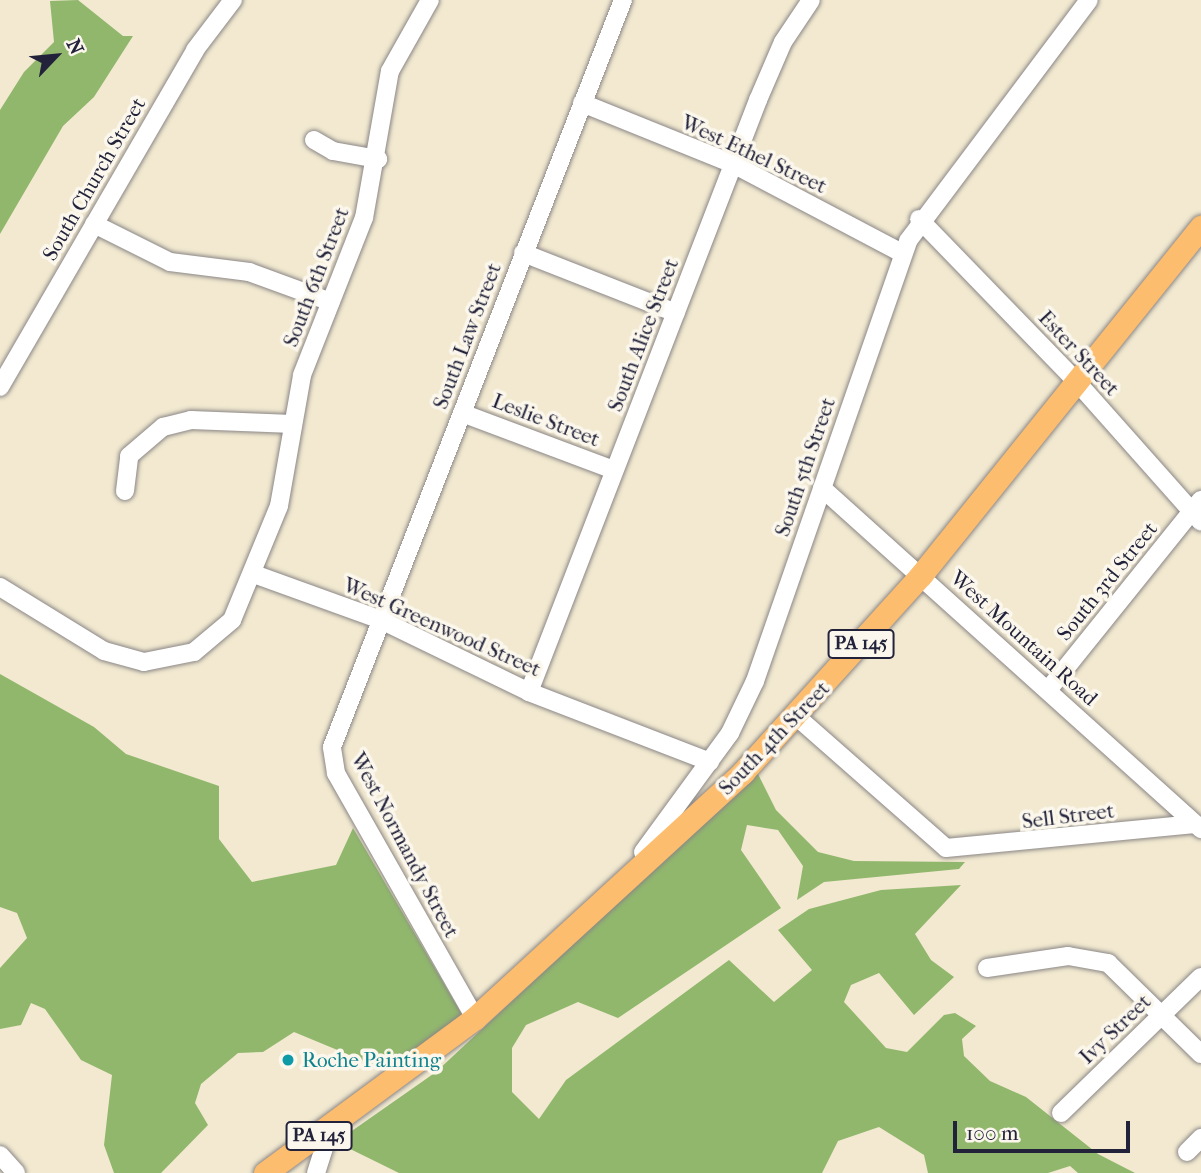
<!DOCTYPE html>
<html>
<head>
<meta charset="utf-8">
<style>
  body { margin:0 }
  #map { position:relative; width:1201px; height:1173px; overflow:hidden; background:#f2e9d0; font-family:"IM FELL French Canon",serif }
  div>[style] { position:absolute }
  .forest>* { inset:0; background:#91b76d }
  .roads { filter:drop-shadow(0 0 2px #8a8686) drop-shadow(0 0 2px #8a8686) }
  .minor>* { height:18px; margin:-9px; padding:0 9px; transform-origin:9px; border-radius:9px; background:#fff }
  .major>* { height:23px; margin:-11.5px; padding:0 11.5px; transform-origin:11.5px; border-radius:11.5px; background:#fcbd6f }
  .dots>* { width:19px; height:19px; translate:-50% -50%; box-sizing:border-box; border:4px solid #fbf7ec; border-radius:50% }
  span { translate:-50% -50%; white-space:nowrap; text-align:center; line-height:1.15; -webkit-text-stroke:7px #fbf7ec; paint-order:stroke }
  .shield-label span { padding:2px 5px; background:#fbf7ec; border:2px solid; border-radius:5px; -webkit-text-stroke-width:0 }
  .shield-label { font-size:19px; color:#22223b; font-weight:700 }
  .street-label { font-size:21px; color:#22223b }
  .culture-label { font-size:21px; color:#0d838f }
  .left { translate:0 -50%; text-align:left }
  .north { position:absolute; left:21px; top:21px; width:70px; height:70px; -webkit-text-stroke:5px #fbf7ec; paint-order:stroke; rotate:64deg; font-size:19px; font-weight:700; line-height:28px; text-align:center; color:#22223b }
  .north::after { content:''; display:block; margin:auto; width:24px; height:32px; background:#22223b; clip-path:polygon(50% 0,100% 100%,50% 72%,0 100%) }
  .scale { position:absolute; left:953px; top:1121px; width:177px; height:32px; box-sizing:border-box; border:4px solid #22223b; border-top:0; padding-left:9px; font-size:21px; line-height:24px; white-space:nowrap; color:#22223b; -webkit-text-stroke:5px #fbf7ec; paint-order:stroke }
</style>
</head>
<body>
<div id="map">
  <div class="forest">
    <i style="clip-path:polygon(78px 0,123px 36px,133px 36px,94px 97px,63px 126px,0 234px,0 110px,24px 72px,54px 42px,50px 1px)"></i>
    <i style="clip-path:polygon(0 674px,94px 727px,126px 754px,219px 786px,219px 839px,252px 882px,336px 865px,353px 828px,463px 1016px,388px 1071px,294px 1032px,263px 1052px,238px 1053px,201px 1084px,195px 1103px,208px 1125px,161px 1173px,114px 1173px,104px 1145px,112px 1075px,81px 1060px,45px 1009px,31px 1003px,21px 1025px,0 1029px,0 968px,27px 938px,17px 913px,0 907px)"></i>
    <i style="clip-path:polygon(757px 772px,776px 810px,818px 852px,854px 861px,965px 862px,959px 869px,824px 882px,797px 900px,803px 866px,778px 830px,747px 825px,741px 850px,781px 908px,618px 1018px,578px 1002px,526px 1025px,512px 1048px,512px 1092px,539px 1119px,566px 1080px,729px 960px,774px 1002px,812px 970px,778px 930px,809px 909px,881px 890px,961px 885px,915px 934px,931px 960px,954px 977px,914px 1015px,879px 973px,851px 985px,844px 1002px,886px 1048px,907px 1052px,944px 1015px,955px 1013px,976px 1026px,962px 1039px,964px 1056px,990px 1081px,1026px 1097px,1098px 1154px,1135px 1173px,1078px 1173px,1070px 1166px,1048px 1173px,928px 1173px,924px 1155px,879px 1127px,838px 1141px,822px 1173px,399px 1173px,336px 1142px,436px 1072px)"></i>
  </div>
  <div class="roads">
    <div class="minor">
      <i style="left:582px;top:103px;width:163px;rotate:22deg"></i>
      <i style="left:733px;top:164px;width:191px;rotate:27.8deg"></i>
      <i style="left:314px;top:140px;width:22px;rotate:30deg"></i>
      <i style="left:333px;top:151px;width:46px;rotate:10.1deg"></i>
      <i style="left:919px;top:219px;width:226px;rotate:45.9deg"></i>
      <i style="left:1076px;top:381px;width:188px;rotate:48.4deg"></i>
      <i style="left:94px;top:224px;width:85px;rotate:26.6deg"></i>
      <i style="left:170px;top:262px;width:80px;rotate:7.2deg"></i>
      <i style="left:249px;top:272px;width:87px;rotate:20.1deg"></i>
      <i style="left:523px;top:253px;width:164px;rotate:21.4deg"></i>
      <i style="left:0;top:387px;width:389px;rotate:-59.9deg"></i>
      <i style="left:195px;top:50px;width:63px;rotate:-52.8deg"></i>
      <i style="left:462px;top:413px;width:162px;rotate:20.6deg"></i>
      <i style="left:822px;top:488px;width:510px;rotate:41.98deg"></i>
      <i style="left:125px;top:491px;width:35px;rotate:-83deg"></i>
      <i style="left:129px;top:456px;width:45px;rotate:-40.5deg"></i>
      <i style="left:163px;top:427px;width:29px;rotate:-14deg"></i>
      <i style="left:191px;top:420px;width:102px;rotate:2.2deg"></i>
      <i style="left:254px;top:574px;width:135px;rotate:19.9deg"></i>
      <i style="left:381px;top:620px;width:165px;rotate:25.9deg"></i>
      <i style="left:529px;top:692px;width:194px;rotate:21.1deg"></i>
      <i style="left:0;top:587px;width:122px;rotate:31.6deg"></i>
      <i style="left:104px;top:651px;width:41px;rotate:15.4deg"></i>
      <i style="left:144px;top:662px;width:51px;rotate:-11.3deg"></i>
      <i style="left:194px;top:652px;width:50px;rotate:-40.1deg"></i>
      <i style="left:232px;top:620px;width:123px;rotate:-67.6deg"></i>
      <i style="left:279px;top:506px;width:133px;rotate:-80deg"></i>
      <i style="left:302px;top:375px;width:169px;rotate:-68.5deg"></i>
      <i style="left:364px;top:218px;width:149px;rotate:-80deg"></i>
      <i style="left:390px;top:71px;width:81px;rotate:-60.6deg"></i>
      <i style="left:1048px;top:690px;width:244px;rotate:-51.2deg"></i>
      <i style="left:529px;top:692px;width:635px;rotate:-68.85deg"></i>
      <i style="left:758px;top:100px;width:63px;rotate:-66.7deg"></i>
      <i style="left:783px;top:42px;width:50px;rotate:-56.3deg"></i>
      <i style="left:797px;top:717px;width:198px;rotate:41.3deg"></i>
      <i style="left:946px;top:848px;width:250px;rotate:-5.5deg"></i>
      <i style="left:643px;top:852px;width:147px;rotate:-53.8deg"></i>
      <i style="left:730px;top:733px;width:58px;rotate:-64.3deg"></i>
      <i style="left:755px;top:681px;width:466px;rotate:-70.8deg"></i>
      <i style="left:908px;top:241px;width:301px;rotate:-53.1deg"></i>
      <i style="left:987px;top:968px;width:82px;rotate:-8.4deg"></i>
      <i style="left:1068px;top:956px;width:41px;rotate:9.9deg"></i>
      <i style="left:1108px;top:963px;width:130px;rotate:44.4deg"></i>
      <i style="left:475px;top:1018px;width:282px;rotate:-119.6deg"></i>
      <i style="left:336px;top:773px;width:26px;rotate:-99deg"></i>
      <i style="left:332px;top:747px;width:802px;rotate:-68.72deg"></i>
      <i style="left:1061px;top:1113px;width:195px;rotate:-44.2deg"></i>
      <i style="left:1187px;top:1152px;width:20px;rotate:-45deg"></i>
      <i style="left:0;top:1155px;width:24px;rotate:48deg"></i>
      <i style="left:316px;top:1173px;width:46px;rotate:-72.3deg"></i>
    </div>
    <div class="major">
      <i style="left:265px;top:1173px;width:261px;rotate:-36.4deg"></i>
      <i style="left:475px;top:1018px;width:364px;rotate:-42.5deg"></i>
      <i style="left:743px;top:772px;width:266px;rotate:-47.9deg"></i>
      <i style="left:921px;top:575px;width:447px;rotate:-51.2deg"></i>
    </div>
  </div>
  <div class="dots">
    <i style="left:288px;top:1060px;background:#0f9aa8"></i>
  </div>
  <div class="shield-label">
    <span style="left:861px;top:644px">PA 145</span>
    <span style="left:319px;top:1136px">PA 145</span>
  </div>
  <div class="street-label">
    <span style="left:754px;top:154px;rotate:25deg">West Ethel Street</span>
    <span style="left:94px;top:179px;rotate:-60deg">South Church Street</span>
    <span style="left:316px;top:277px;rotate:-69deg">South 6th Street</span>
    <span style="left:643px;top:335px;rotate:-69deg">South Alice Street</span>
    <span style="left:467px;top:336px;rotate:-69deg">South Law Street</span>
    <span style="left:1079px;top:353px;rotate:47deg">Ester Street</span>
    <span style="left:546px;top:420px;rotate:21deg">Leslie Street</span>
    <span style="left:805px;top:467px;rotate:-71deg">South 5th Street</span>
    <span style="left:1107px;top:581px;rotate:-51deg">South 3rd Street</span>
    <span style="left:442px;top:627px;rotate:24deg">West Greenwood Street</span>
    <span style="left:1024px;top:638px;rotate:42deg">West Mountain Road</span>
    <span style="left:774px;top:738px;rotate:-46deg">South 4th Street</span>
    <span style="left:1068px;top:816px;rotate:-7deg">Sell Street</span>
    <span style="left:405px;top:845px;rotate:62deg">West Normandy Street</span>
    <span style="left:1115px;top:1029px;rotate:-44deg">Ivy Street</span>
  </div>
  <div class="culture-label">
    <span class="left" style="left:302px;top:1060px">Roche Painting</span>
  </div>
  <div class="north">N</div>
  <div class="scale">100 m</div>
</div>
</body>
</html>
